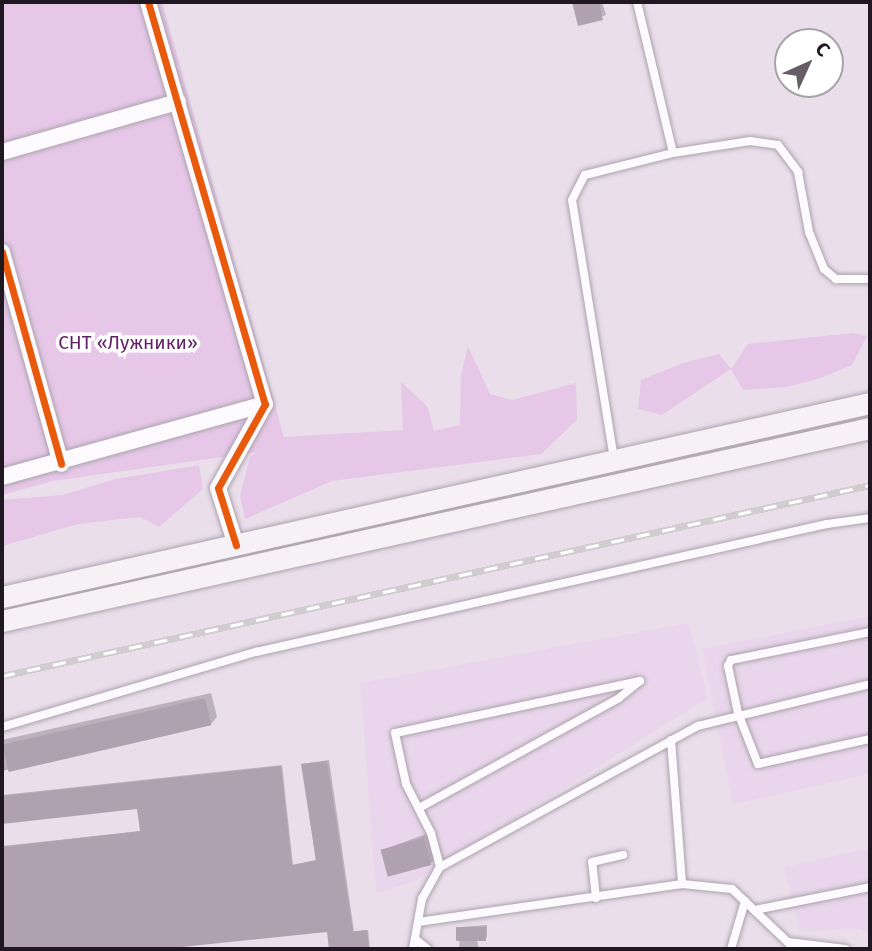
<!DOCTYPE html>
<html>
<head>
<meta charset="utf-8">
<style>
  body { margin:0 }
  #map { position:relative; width:872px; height:951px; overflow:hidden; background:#eadeeb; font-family:"Fira Sans",sans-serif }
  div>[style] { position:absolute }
  .built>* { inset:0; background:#ead6ec }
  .green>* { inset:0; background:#e6c7e8 }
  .shadow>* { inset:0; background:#0003 }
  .building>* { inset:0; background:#b0a1b1; transform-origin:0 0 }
  .roads { filter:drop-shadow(0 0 2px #aba3ac) drop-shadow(0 0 2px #aba3ac) }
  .service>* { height:8px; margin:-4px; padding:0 4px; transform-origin:4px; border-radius:4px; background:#fcfafc }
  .minor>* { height:16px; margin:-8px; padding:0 8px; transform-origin:8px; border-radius:8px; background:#fcfafc }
  .secondary>* { height:21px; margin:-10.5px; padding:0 10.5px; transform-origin:10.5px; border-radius:10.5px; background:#f5f1f5 }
  .rail>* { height:7px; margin-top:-3.5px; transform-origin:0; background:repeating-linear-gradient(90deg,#fff 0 13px,#d0ccd0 0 26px); box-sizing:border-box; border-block:2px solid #d0ccd0 }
  .cycleway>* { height:7px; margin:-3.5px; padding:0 3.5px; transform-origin:3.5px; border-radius:3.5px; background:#e8590c }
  span { translate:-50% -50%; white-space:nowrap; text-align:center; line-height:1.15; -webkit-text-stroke:7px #fff; paint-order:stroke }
  .park-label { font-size:19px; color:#612167 }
  .frame { position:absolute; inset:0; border:4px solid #1f1820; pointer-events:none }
  .north { position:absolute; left:774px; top:28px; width:70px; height:70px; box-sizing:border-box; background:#fff; border:2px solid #a5a3a6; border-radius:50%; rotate:45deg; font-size:19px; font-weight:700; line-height:28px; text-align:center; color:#1f1820 }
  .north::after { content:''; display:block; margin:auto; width:24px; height:32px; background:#665d67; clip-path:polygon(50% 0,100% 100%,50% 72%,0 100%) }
</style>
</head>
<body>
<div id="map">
  <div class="built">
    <i style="clip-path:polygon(870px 616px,870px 774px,733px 804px,702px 649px)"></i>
    <i style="clip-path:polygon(689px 623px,708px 698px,416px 881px,376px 893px,360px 683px)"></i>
    <i style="clip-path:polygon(870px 848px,870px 935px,860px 929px,800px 932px,784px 867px)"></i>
  </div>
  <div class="green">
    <i style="clip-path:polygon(2px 2px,162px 2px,284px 437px,403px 430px,401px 382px,427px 406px,434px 431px,460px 425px,461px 376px,468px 346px,490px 394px,512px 400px,576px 383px,577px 420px,541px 454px,332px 481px,245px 519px,240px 496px,250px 457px,257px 452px,53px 481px,2px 495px)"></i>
    <i style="clip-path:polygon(853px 333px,867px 336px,852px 365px,818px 379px,787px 387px,743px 390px,731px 369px,662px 415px,638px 409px,641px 380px,683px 363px,719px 354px,731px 369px,748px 344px)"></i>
    <i style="clip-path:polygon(199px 465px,203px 489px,159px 527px,140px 517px,78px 524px,2px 546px,2px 500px,63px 495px,115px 479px)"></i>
  </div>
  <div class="shadow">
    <i style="clip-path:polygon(574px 2px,602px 2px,606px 15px,579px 24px)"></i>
    <i style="clip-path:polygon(211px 693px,217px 717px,211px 724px,2px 771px,2px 740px)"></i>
    <i style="clip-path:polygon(329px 760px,354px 931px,368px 930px,370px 949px,331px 949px,328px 930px,146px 949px,2px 949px,2px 846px,142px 831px,139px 807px,2px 822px,2px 795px,282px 765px,293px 865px,316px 862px,302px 764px)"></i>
    <i style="clip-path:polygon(429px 833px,436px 858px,430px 864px,382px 850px)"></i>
    <i style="clip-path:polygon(487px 925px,487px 937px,477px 940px,479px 949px,459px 949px,460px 927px)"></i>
  </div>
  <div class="building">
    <i style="clip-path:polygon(572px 2px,599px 2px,603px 20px,578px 26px)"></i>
    <i style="left:205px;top:698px;width:28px;height:208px;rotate:77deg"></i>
    <i style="clip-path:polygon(327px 761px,353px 932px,367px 930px,369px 949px,329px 949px,327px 932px,163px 949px,2px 949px,2px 847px,140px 831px,137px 809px,2px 824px,2px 796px,281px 766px,292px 865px,316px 860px,301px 764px)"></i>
    <i style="left:424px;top:838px;width:28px;height:45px;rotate:75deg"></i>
    <i style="left:486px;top:927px;width:14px;height:30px;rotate:90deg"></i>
  </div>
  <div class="roads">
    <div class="service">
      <i style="left:673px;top:153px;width:78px;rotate:-8.9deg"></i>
      <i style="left:750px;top:141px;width:28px;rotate:8deg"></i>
      <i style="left:778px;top:145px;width:34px;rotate:53deg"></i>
      <i style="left:798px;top:172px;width:61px;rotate:79.6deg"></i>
      <i style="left:809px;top:232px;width:40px;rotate:68deg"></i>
      <i style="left:824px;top:269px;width:16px;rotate:40deg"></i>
      <i style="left:836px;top:279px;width:34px"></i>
      <i style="left:614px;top:459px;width:262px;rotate:-99.2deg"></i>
      <i style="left:572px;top:200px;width:28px;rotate:-63deg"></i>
      <i style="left:585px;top:175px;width:91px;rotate:-14deg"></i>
      <i style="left:673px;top:153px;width:155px;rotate:-103.4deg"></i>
      <i style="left:870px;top:632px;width:142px;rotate:168.6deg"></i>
      <i style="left:731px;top:660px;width:7px;rotate:117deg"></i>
      <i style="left:728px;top:666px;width:48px;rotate:78deg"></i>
      <i style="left:738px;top:713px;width:55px;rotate:68.6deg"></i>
      <i style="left:758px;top:764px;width:115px;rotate:-12.6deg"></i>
      <i style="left:2px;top:727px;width:265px;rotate:-16.5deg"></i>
      <i style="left:256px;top:652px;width:585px;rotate:-12.64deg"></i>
      <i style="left:827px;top:524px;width:43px;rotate:-7.9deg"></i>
      <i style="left:671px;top:740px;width:144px;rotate:85.6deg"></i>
      <i style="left:419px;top:808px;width:228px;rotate:-28.8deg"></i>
      <i style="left:619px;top:698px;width:27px;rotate:-39deg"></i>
      <i style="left:640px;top:681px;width:250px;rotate:168deg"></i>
      <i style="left:395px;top:733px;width:52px;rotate:77.8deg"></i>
      <i style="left:406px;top:784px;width:55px;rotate:63deg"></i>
      <i style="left:431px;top:833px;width:35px;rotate:75deg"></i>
      <i style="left:596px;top:898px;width:36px;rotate:-96deg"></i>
      <i style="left:592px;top:862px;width:32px;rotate:-13deg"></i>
      <i style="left:755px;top:910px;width:117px;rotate:-11.3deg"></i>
      <i style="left:418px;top:922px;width:267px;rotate:-8.2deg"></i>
      <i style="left:682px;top:884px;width:50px;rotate:5.7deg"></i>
      <i style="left:732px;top:889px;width:87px;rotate:43.6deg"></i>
      <i style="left:415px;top:939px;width:16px;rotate:38deg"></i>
      <i style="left:788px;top:942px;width:58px;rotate:6.9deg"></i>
      <i style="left:413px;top:949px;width:51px;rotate:-79.8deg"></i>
      <i style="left:422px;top:899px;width:37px;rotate:-61deg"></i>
      <i style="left:440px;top:867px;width:294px;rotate:-28.7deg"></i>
      <i style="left:698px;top:726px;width:177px;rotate:-13.7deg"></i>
      <i style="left:731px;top:949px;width:50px;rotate:-73.7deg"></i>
    </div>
    <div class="minor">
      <i style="left:148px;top:2px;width:419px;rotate:73.8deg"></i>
      <i style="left:265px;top:404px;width:96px;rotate:119.2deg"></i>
      <i style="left:218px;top:488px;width:60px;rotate:72.5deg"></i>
      <i style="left:2px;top:152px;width:183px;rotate:-15.9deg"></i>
      <i style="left:2px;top:252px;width:220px;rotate:74.4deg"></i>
      <i style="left:2px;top:477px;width:273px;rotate:-15.5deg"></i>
    </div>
    <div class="secondary">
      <i style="left:2px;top:597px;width:889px;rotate:-12.6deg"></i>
      <i style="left:2px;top:621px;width:889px;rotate:-12.54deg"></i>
    </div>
  </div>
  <div class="rail">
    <i style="left:2px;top:676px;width:889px;rotate:-12.41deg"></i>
  </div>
  <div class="cycleway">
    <i style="left:148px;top:2px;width:419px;rotate:73.8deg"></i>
    <i style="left:265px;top:404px;width:96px;rotate:119.2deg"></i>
    <i style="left:218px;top:488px;width:60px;rotate:72.5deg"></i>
    <i style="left:2px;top:252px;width:220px;rotate:74.4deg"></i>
  </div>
  <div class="park-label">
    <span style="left:128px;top:343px">СНТ «Лужники»</span>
  </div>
  <div class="frame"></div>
  <div class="north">С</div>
</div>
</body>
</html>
